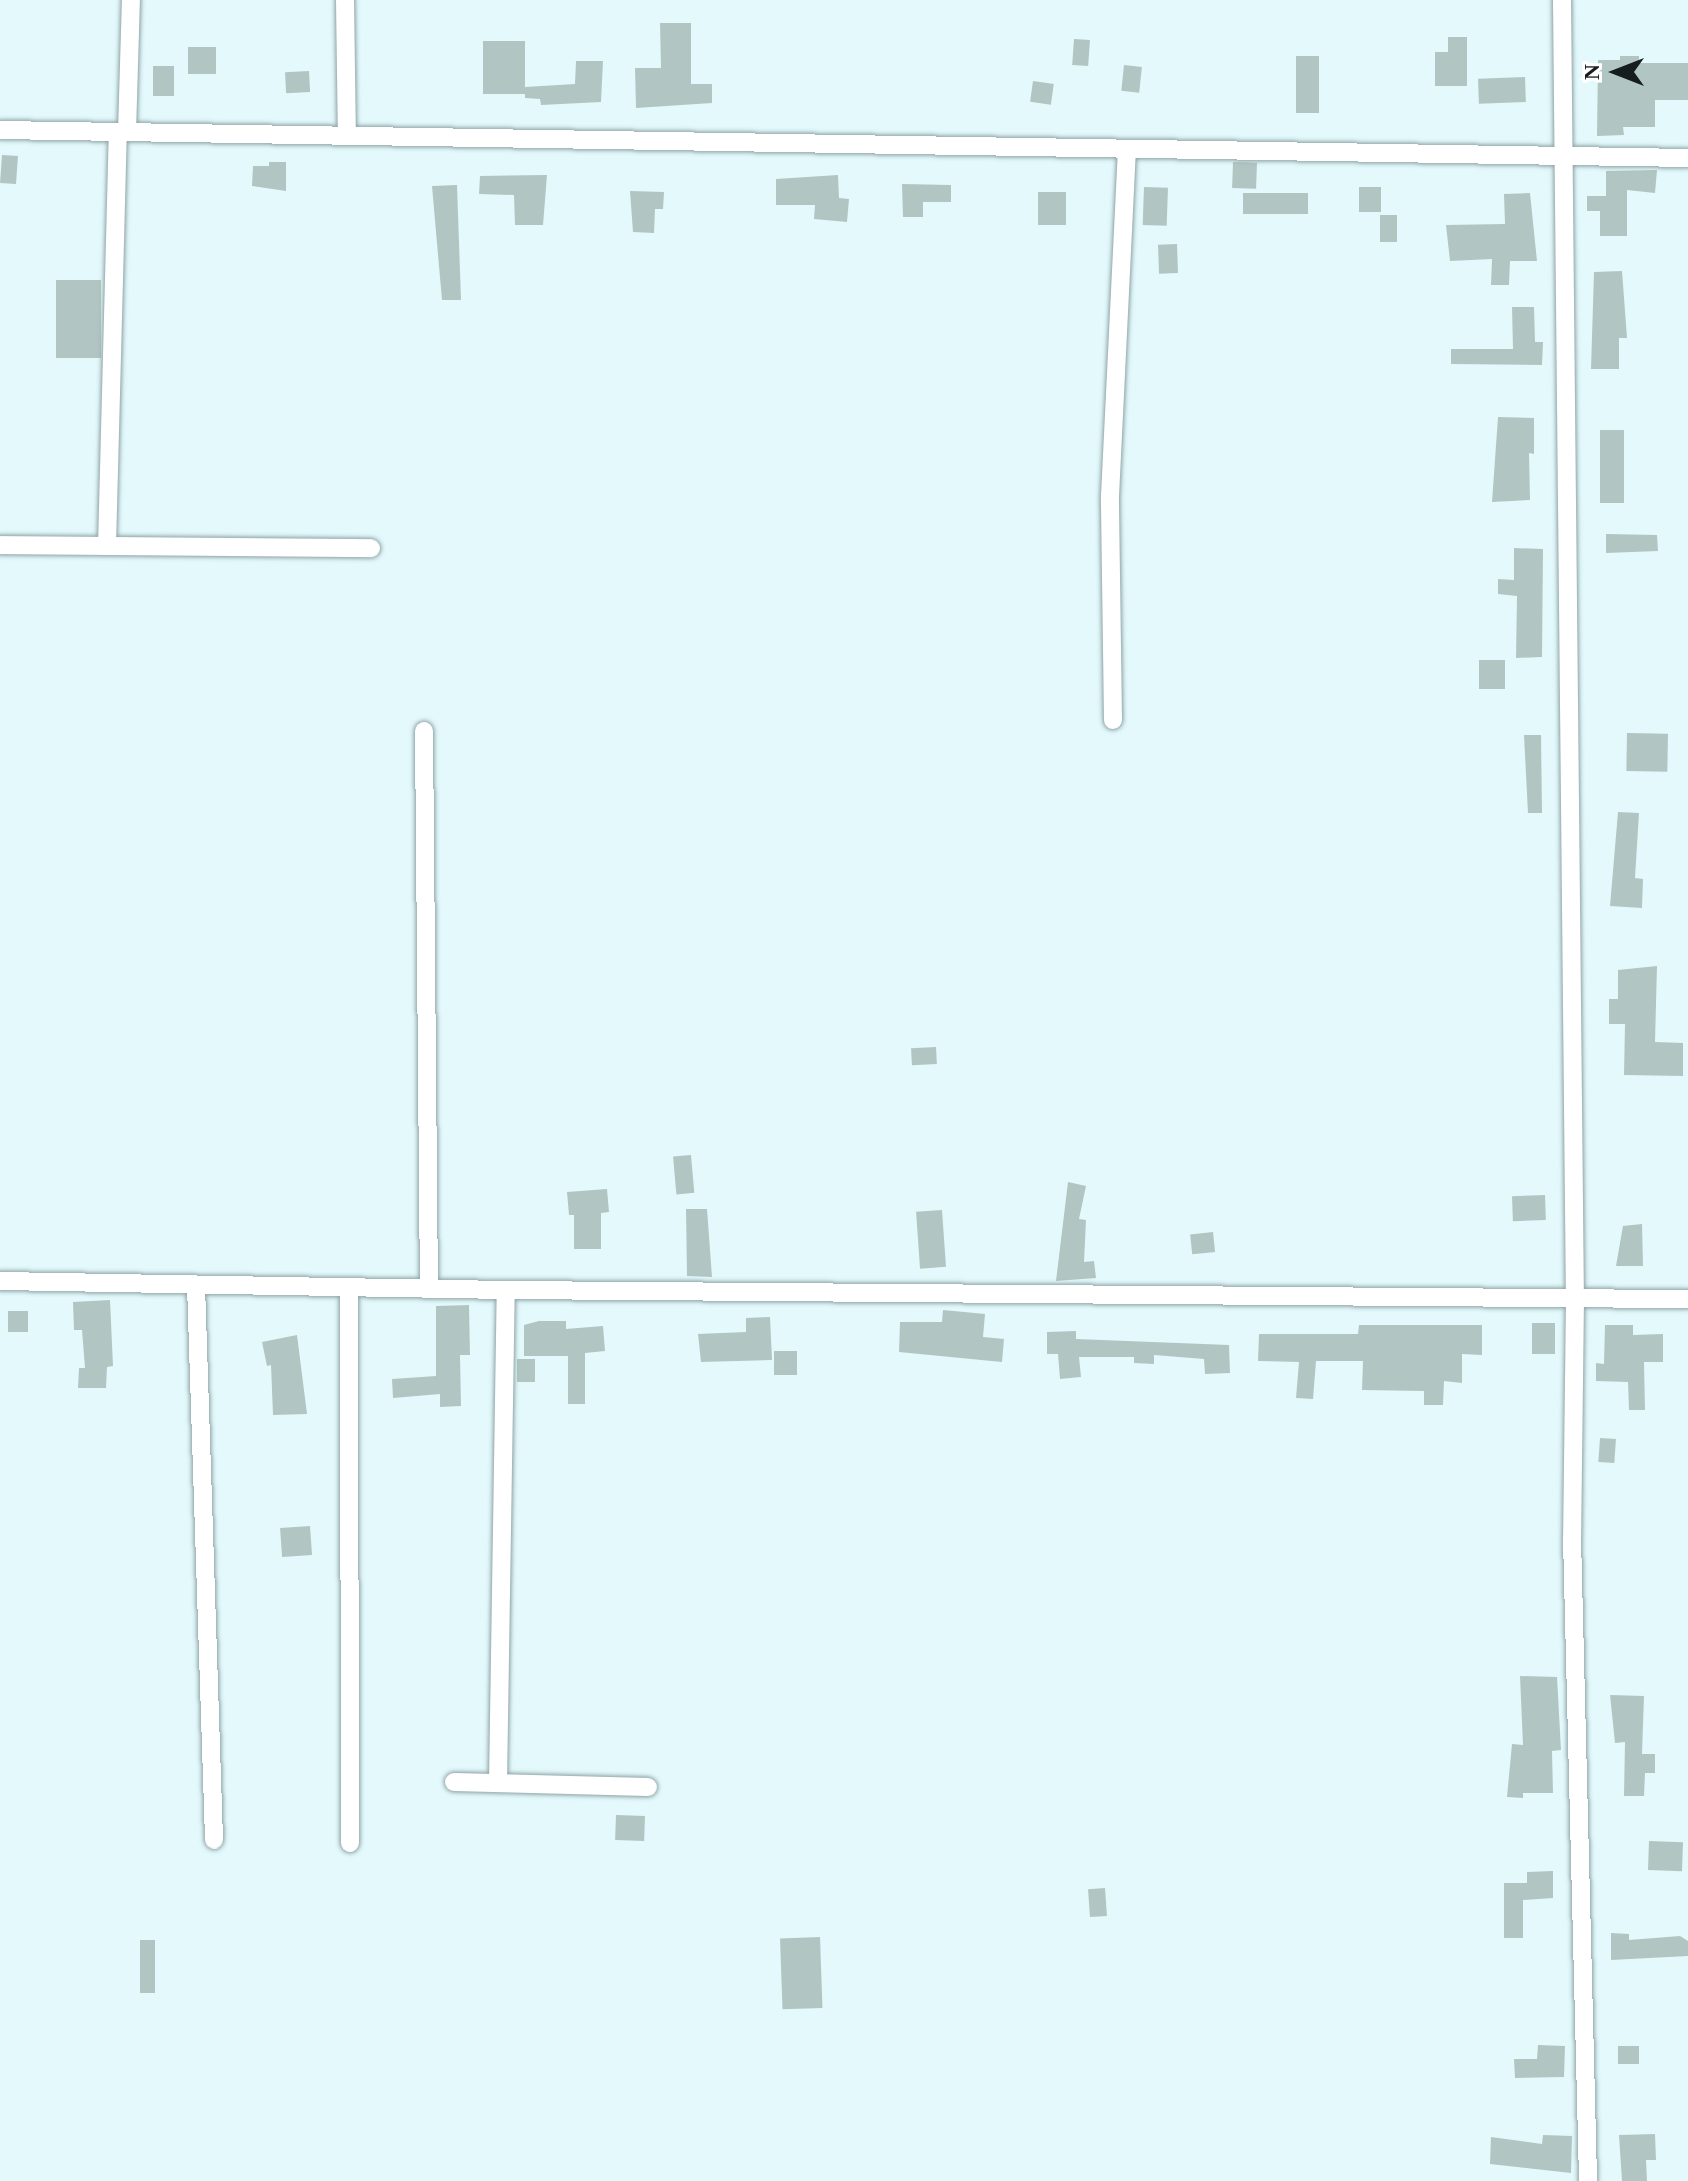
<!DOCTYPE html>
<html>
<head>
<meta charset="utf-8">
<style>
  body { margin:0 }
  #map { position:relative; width:1688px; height:2181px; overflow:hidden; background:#e3f9fc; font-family:"Times New Roman",serif }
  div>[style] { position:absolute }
  .building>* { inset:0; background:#b1c6c2; transform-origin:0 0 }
  .roads { filter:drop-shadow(0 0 2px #8fa4a7) drop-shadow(0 0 2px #8fa4a7) }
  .street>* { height:18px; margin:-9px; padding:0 9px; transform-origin:9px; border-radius:9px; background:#fff }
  span { translate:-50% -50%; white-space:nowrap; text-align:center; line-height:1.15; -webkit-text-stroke:8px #fff; paint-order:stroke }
  .north { position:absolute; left:1576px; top:32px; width:80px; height:80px; -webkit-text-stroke:6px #fff; paint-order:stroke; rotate:270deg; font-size:22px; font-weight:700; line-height:32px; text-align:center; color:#151d1e }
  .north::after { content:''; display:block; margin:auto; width:28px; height:36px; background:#151d1e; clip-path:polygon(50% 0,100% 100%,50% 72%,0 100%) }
</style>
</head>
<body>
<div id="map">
  <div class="building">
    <i style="clip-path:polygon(660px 23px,691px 23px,691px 84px,712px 84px,712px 103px,636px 108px,635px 68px,661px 68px)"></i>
    <i style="clip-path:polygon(1448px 37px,1467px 37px,1467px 86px,1435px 86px,1435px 52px,1448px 52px)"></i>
    <i style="left:1074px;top:39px;width:16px;height:26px;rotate:4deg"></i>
    <i style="left:483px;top:41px;width:42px;height:53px"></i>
    <i style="left:188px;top:47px;width:28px;height:27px"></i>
    <i style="left:1296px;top:56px;width:23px;height:57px"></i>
    <i style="clip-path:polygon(1620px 56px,1639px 56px,1639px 63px,1688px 63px,1688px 100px,1655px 100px,1655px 127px,1623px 127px,1624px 135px,1597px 136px,1598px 60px,1620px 60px)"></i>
    <i style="clip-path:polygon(576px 61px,603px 61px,601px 102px,541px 105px,540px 99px,525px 98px,525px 87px,575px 84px)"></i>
    <i style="left:1124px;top:65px;width:18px;height:26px;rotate:6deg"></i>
    <i style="left:153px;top:66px;width:21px;height:30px"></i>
    <i style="left:309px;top:71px;width:21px;height:24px;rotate:87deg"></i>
    <i style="left:1525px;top:77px;width:25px;height:47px;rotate:88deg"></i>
    <i style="left:1033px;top:81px;width:21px;height:21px;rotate:8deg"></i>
    <i style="left:2px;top:155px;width:16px;height:28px;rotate:4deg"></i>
    <i style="clip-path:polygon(269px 162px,286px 162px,286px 191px,252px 186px,253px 166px,269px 166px)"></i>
    <i style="left:1233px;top:162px;width:24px;height:26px;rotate:2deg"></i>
    <i style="clip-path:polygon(1657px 170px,1655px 193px,1627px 190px,1627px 236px,1600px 236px,1600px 211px,1587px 211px,1587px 196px,1606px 196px,1606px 171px)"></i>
    <i style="clip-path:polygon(547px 175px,543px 225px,515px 225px,514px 195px,479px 194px,480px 176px)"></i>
    <i style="clip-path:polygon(838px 175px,839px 198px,849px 199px,847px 222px,814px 219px,815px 205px,776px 205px,776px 179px)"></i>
    <i style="clip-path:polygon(902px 184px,951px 185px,951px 202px,923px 202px,923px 217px,903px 217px)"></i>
    <i style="clip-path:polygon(457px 185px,461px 300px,442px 300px,432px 186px)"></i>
    <i style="left:1144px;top:187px;width:24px;height:38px;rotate:2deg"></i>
    <i style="left:1359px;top:187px;width:22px;height:25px"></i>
    <i style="clip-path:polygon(630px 191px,664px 192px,663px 209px,655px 209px,654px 233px,633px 232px)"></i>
    <i style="left:1038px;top:192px;width:28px;height:33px"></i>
    <i style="left:1243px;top:193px;width:65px;height:21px"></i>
    <i style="clip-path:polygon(1530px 193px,1537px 261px,1510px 261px,1509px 285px,1491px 285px,1492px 259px,1450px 261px,1446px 225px,1505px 224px,1504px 194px)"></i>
    <i style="left:1380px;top:215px;width:17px;height:27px"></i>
    <i style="left:1177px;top:244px;width:29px;height:19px;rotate:88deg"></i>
    <i style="clip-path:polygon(1622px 271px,1627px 338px,1619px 338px,1619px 369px,1591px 369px,1594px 272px)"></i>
    <i style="left:56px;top:280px;width:45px;height:78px"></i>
    <i style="clip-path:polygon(1512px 307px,1534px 307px,1535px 342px,1543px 342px,1542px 365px,1451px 364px,1451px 349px,1513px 349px)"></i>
    <i style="clip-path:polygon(1498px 417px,1534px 418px,1534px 454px,1529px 453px,1530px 500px,1492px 502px)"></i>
    <i style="left:1600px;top:430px;width:24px;height:73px"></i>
    <i style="clip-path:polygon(1606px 534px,1657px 535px,1658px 551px,1606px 553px)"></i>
    <i style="clip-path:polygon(1514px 548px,1543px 549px,1542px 657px,1516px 658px,1517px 596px,1498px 594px,1498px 579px,1514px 580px)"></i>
    <i style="left:1479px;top:660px;width:26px;height:29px"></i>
    <i style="left:1627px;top:733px;width:41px;height:38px;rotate:1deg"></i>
    <i style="clip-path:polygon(1524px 735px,1541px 735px,1542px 813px,1528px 813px)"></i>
    <i style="clip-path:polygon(1618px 812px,1639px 813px,1635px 878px,1643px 879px,1642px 908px,1610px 906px)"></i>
    <i style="clip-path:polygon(1657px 966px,1655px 1042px,1683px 1043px,1683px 1076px,1624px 1075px,1625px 1024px,1609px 1024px,1609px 999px,1618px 999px,1618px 970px)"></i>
    <i style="left:936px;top:1047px;width:17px;height:25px;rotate:87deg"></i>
    <i style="left:691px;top:1155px;width:38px;height:18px;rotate:85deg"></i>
    <i style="clip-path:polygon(1068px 1182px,1086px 1186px,1079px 1219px,1086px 1220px,1084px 1262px,1094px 1261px,1096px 1278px,1056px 1281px)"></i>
    <i style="clip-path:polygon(607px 1189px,609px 1212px,601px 1213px,601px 1249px,574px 1249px,574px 1215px,569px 1215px,567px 1192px)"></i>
    <i style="left:1545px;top:1195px;width:25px;height:33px;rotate:88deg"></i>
    <i style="clip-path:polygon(686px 1209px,707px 1209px,712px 1277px,687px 1276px)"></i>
    <i style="left:942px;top:1210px;width:57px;height:26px;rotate:86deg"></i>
    <i style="clip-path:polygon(1642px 1224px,1643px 1266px,1616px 1266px,1623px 1226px)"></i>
    <i style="left:1213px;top:1232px;width:20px;height:23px;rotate:84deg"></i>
    <i style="clip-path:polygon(110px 1300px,113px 1366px,107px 1367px,106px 1388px,78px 1388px,79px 1368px,85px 1368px,82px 1330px,74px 1330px,73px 1302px)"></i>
    <i style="clip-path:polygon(469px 1305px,470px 1355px,460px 1355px,461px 1406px,440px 1407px,440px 1394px,393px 1398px,392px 1379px,436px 1376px,436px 1306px)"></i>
    <i style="clip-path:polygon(943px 1310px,985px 1314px,983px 1337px,1004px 1339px,1002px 1362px,899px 1352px,900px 1322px,942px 1322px)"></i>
    <i style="left:8px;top:1311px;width:20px;height:21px"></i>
    <i style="clip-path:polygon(770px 1317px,772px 1360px,701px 1362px,698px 1334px,746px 1332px,746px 1318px)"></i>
    <i style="clip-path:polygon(539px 1321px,566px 1321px,566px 1329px,603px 1326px,605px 1351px,585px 1353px,585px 1404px,568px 1404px,568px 1356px,524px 1356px,524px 1325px)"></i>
    <i style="left:1532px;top:1323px;width:23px;height:31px"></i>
    <i style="clip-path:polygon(1359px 1325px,1482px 1325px,1482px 1355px,1462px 1354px,1462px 1383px,1444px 1381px,1443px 1405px,1424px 1405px,1424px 1391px,1362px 1390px,1363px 1361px,1316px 1361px,1313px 1399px,1296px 1398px,1299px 1362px,1258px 1361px,1259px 1334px,1358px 1334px)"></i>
    <i style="clip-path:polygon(1605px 1325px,1633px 1325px,1633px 1335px,1663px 1334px,1663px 1362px,1644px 1362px,1645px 1410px,1629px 1410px,1628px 1382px,1596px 1381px,1596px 1363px,1604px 1364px)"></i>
    <i style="clip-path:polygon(1076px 1331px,1076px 1339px,1229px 1345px,1230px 1373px,1205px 1374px,1204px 1359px,1154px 1355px,1154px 1364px,1134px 1363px,1134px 1357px,1079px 1357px,1081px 1377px,1060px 1379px,1058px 1354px,1047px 1354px,1047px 1332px)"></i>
    <i style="clip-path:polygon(297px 1335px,307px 1414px,273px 1415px,271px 1365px,267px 1366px,262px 1342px)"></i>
    <i style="left:774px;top:1351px;width:23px;height:24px"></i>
    <i style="left:517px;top:1359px;width:18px;height:23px"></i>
    <i style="left:1600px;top:1438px;width:16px;height:24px;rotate:4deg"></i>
    <i style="left:310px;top:1526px;width:29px;height:30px;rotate:86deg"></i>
    <i style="clip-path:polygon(1520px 1676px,1557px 1677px,1561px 1750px,1552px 1751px,1553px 1793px,1523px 1793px,1523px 1798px,1507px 1797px,1512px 1744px,1523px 1745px)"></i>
    <i style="clip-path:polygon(1610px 1695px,1644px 1696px,1642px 1754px,1655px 1754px,1655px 1773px,1645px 1773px,1644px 1796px,1624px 1796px,1625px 1742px,1615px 1743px)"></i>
    <i style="left:616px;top:1815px;width:29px;height:25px;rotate:2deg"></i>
    <i style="left:1649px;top:1841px;width:34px;height:29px;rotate:2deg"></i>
    <i style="clip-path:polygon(1553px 1871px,1553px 1898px,1523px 1900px,1523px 1938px,1504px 1938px,1504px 1883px,1527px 1883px,1527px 1872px)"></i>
    <i style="left:1105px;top:1888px;width:28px;height:17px;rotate:86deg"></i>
    <i style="clip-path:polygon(1611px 1933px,1629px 1934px,1629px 1940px,1680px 1936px,1688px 1941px,1688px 1956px,1611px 1960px)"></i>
    <i style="left:820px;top:1937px;width:71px;height:40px;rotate:88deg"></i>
    <i style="left:140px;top:1940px;width:15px;height:53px"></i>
    <i style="clip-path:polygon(1538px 2045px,1565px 2046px,1564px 2077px,1515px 2078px,1514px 2059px,1537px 2059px)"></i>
    <i style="left:1618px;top:2046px;width:21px;height:18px"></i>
    <i style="clip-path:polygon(1655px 2134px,1656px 2160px,1646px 2160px,1647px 2181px,1622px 2181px,1619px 2135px)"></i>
    <i style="clip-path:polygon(1543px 2135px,1572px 2136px,1571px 2173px,1490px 2164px,1491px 2137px,1542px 2144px)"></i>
  </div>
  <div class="roads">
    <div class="street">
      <i style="left:345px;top:0;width:136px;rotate:89.2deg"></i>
      <i style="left:1562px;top:0;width:1299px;rotate:89.43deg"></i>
      <i style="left:1575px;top:1299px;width:239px;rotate:90.7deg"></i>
      <i style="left:1572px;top:1538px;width:643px;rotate:88.57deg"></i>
      <i style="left:0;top:130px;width:1688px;rotate:0.95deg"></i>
      <i style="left:127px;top:132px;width:132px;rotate:-88.3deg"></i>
      <i style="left:0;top:545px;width:371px;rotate:0.5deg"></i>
      <i style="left:107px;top:546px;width:414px;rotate:-88.5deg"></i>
      <i style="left:1113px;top:720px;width:224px;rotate:-90.8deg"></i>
      <i style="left:1110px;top:496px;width:345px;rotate:-87.2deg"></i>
      <i style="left:424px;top:731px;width:558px;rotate:89.49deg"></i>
      <i style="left:0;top:1281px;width:506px;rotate:1.02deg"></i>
      <i style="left:506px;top:1290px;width:1182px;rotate:0.44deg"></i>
      <i style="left:196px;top:1285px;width:555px;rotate:88.14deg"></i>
      <i style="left:349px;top:1288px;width:555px;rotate:89.9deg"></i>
      <i style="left:454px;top:1782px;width:194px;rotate:1.5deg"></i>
      <i style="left:498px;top:1783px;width:493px;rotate:-89.1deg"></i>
    </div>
  </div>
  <div class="north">N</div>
</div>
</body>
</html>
